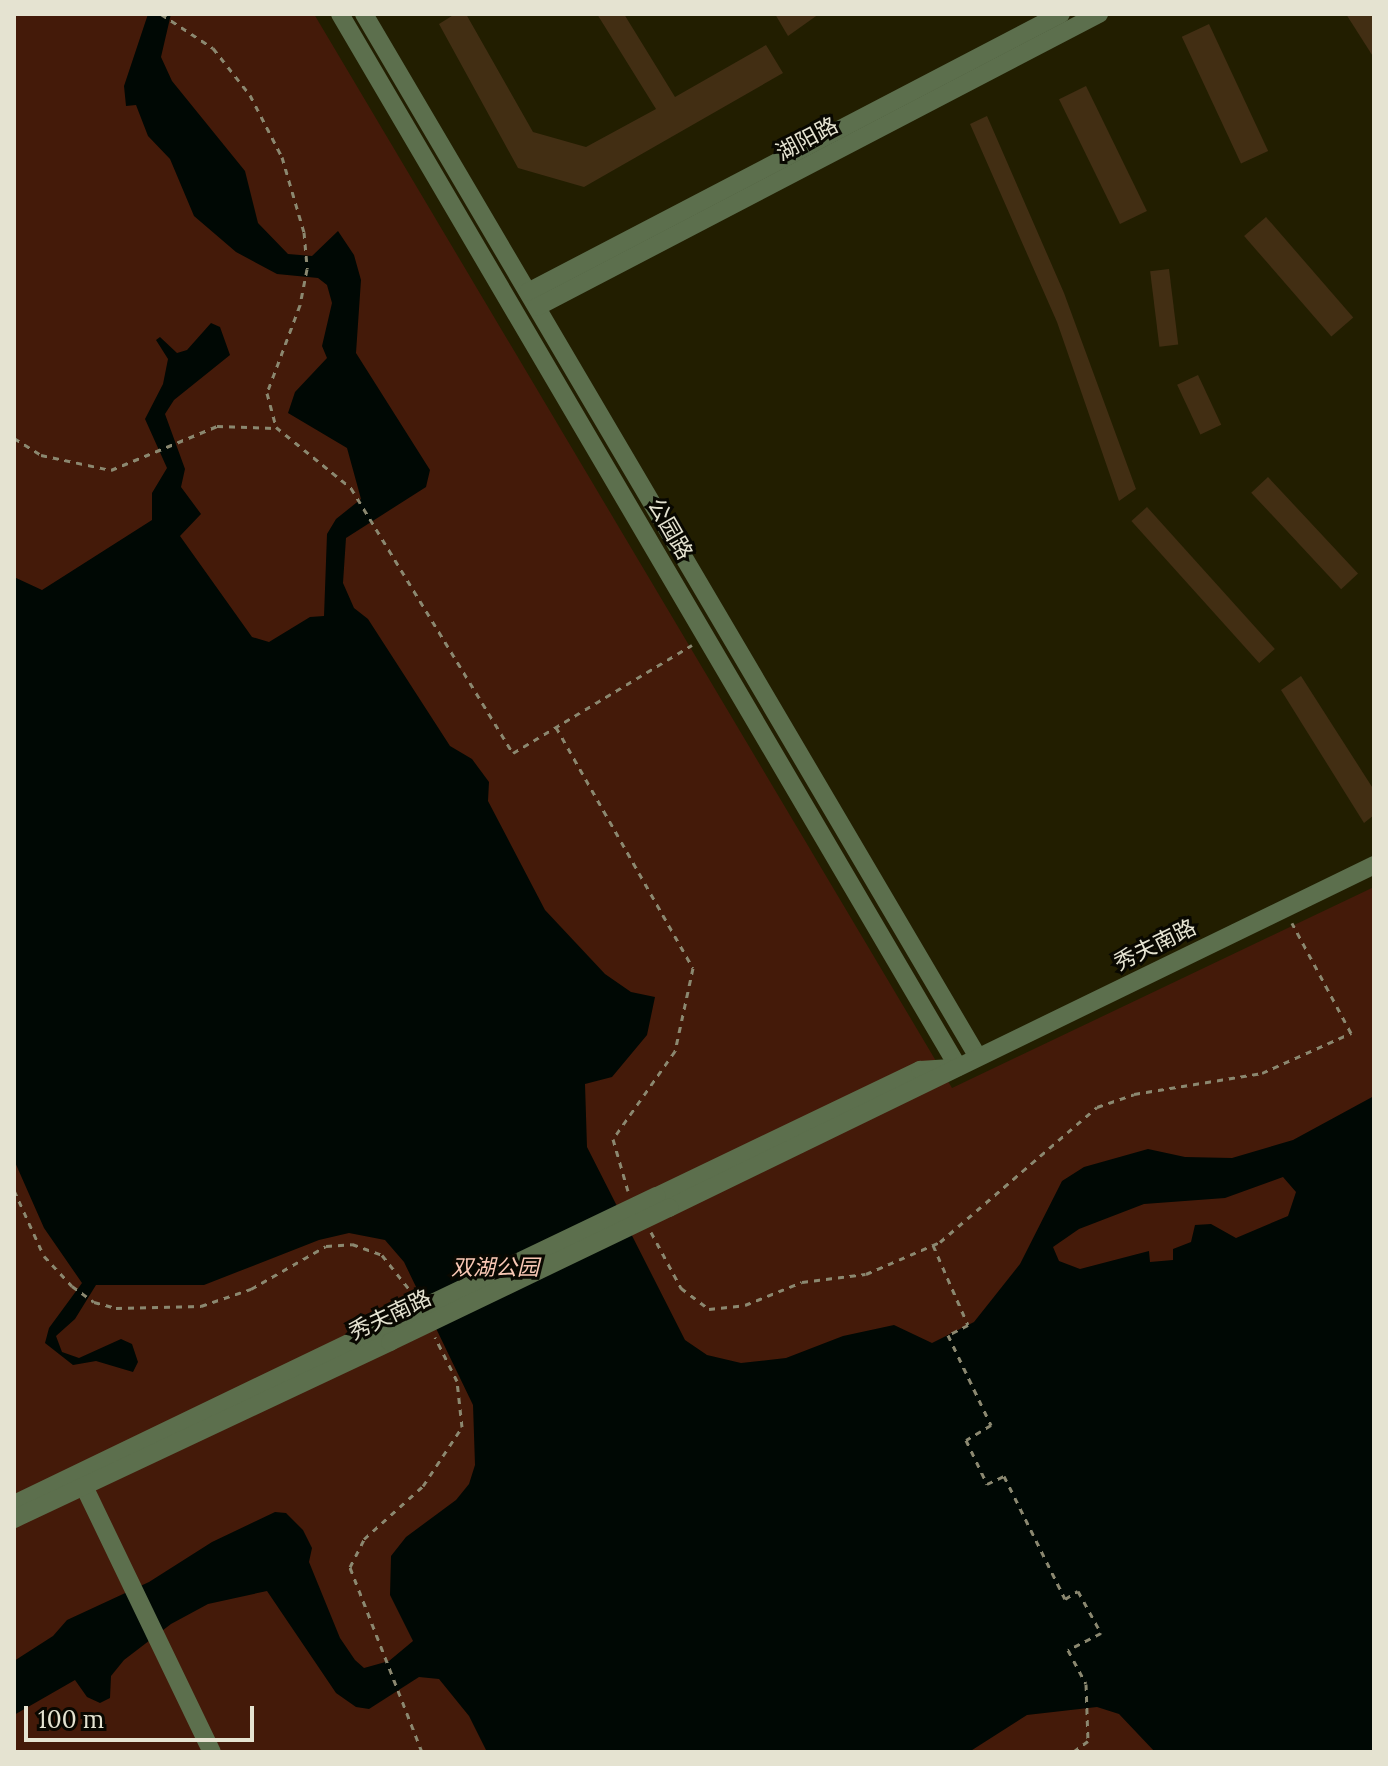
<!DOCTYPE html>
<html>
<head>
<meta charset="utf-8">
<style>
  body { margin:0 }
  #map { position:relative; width:1388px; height:1766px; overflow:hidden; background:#221e00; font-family:Lora,"Noto Sans SC",serif }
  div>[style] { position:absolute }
  .green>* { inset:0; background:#441a09 }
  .water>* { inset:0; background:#000804 }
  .building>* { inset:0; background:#422e13; transform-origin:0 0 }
  .path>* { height:3px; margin-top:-1.5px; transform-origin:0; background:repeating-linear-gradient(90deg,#8b8870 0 6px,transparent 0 12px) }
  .minor>* { height:18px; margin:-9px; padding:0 9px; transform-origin:9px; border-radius:9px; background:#5c6f4d }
  .minor-bridge>* { height:18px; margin:-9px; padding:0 9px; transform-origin:9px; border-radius:9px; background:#5c6f4d }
  span { translate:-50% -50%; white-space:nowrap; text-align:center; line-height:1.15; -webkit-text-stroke:6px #090801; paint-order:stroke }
  .street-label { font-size:22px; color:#e5e3d1 }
  .park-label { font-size:22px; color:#f9c8b5; font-style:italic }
  .frame { position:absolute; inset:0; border:16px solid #e5e3d1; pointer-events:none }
  .scale { position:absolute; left:24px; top:1706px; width:230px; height:36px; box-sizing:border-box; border:4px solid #e5e3d1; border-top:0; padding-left:10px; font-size:24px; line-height:28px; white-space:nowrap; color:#e5e3d1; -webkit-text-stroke:6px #090801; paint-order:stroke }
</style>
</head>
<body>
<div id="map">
  <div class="green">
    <i style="clip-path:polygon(14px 14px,314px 14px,952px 1088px,1374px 887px,1374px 1752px,14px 1752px)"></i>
  </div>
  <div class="water">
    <i style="clip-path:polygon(evenodd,148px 14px,171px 14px,161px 57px,172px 81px,245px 171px,258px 223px,288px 254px,312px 256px,338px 231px,354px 255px,361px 280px,356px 353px,430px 470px,426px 487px,346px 538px,343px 583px,354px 608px,368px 619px,450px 746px,472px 759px,489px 782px,488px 801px,545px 910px,605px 974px,631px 992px,655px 997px,647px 1035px,612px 1077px,585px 1084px,587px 1147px,685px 1340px,707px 1355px,741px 1363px,786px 1358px,843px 1336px,894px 1325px,932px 1343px,974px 1322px,1020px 1264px,1062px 1181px,1084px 1167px,1148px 1149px,1185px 1157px,1232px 1158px,1293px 1140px,1374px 1096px,1374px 1752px,1155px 1752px,1119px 1714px,1097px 1707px,1027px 1715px,969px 1752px,487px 1752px,469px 1716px,439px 1679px,419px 1677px,369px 1709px,356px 1707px,336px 1693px,267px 1591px,208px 1604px,171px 1624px,124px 1660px,111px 1676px,110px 1698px,100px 1703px,87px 1697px,75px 1680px,14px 1715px,14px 1661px,53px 1636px,67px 1620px,149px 1582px,212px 1542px,275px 1512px,286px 1513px,303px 1530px,312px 1548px,309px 1562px,340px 1638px,355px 1660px,364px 1668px,389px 1661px,413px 1641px,390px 1595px,391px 1556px,406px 1537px,456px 1500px,469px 1484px,475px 1465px,473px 1405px,404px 1262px,385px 1240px,349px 1233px,319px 1240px,204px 1285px,96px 1285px,75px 1319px,56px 1336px,62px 1352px,79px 1358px,121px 1339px,132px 1344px,138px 1362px,133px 1372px,96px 1361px,73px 1365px,45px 1343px,49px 1328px,82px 1283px,44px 1228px,14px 1160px,14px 577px,42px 590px,152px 520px,152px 493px,167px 468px,145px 419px,163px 384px,168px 359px,156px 340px,160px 337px,177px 353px,187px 350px,211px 323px,220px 327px,230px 355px,174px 400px,165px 414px,185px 469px,181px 487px,201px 514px,180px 536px,252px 637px,269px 642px,310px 617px,324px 616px,327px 534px,336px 519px,361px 499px,347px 448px,288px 413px,295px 392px,327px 358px,322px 346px,332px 303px,327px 285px,318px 278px,277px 274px,236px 252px,194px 216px,170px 159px,148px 136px,136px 105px,126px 106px,124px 86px,148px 14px,1283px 1177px,1296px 1192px,1288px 1216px,1236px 1238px,1211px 1224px,1195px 1225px,1191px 1242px,1173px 1249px,1173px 1260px,1150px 1262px,1149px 1251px,1080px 1269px,1059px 1261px,1053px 1247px,1079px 1229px,1144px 1204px,1225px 1198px,1283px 1177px)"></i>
  </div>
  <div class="building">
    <i style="clip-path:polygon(455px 14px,466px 14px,533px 132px,586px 147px,656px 109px,597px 14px,624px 14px,675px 97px,766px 45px,783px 73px,584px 187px,518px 168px,439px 24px)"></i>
    <i style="clip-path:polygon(775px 14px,819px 14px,788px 36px)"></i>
    <i style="clip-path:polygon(1346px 14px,1374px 14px,1374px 58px)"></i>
    <i style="left:1209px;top:24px;width:140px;height:30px;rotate:65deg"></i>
    <i style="left:1086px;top:86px;width:139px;height:30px;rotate:64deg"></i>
    <i style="clip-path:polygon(987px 116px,1064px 293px,1136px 489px,1119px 501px,1057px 322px,970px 124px)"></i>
    <i style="left:1266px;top:217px;width:133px;height:29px;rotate:49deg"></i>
    <i style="left:1169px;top:269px;width:76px;height:19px;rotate:83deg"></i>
    <i style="left:1198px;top:375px;width:55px;height:23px;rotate:65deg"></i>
    <i style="left:1268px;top:477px;width:132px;height:23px;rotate:47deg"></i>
    <i style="left:1147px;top:507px;width:191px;height:21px;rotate:48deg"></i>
    <i style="clip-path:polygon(1301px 676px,1374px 790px,1374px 815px,1364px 823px,1281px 690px)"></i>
  </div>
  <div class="path">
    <i style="left:161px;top:14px;width:62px;rotate:33.2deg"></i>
    <i style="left:213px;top:48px;width:60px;rotate:51.8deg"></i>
    <i style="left:250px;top:95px;width:70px;rotate:62.7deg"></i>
    <i style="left:282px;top:157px;width:78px;rotate:73.7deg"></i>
    <i style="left:304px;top:232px;width:37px;rotate:85deg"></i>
    <i style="left:307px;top:269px;width:37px;rotate:101deg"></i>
    <i style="left:300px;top:305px;width:94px;rotate:110.6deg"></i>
    <i style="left:267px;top:393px;width:35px;rotate:75deg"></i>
    <i style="left:276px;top:427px;width:97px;rotate:39.1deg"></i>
    <i style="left:351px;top:488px;width:311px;rotate:58.6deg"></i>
    <i style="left:513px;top:753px;width:209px;rotate:-31.1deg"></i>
    <i style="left:14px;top:438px;width:32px;rotate:32deg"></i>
    <i style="left:41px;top:455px;width:72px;rotate:12.1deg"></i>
    <i style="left:111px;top:470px;width:115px;rotate:-22.5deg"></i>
    <i style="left:217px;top:426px;width:57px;rotate:2deg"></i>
    <i style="left:556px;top:727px;width:277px;rotate:60.4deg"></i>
    <i style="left:693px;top:968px;width:85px;rotate:102.2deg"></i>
    <i style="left:675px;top:1051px;width:108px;rotate:125.2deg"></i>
    <i style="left:613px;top:1139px;width:54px;rotate:73.9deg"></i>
    <i style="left:14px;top:1190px;width:72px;rotate:65.6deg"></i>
    <i style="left:44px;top:1256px;width:41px;rotate:47deg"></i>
    <i style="left:72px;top:1286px;width:27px;rotate:36deg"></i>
    <i style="left:94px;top:1302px;width:23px;rotate:15deg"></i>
    <i style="left:116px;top:1308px;width:85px;rotate:-1.3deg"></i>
    <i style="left:201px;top:1306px;width:53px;rotate:-18.8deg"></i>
    <i style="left:251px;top:1289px;width:86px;rotate:-29.8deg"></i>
    <i style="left:326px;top:1246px;width:26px;rotate:-4deg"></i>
    <i style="left:352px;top:1244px;width:32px;rotate:20deg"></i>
    <i style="left:382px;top:1255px;width:50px;rotate:51.5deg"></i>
    <i style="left:651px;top:1232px;width:64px;rotate:61.8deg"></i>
    <i style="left:681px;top:1288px;width:35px;rotate:37deg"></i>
    <i style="left:709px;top:1309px;width:36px;rotate:-6deg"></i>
    <i style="left:745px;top:1305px;width:61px;rotate:-22deg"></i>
    <i style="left:802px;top:1282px;width:64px;rotate:-7.1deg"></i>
    <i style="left:866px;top:1274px;width:81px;rotate:-23.4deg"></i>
    <i style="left:940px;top:1242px;width:207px;rotate:-40.7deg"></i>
    <i style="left:1097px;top:1107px;width:39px;rotate:-19deg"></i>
    <i style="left:1134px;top:1094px;width:130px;rotate:-9.3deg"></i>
    <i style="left:1262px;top:1073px;width:98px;rotate:-24.2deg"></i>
    <i style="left:1351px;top:1033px;width:125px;rotate:-118.2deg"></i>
    <i style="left:933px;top:1245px;width:87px;rotate:66.4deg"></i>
    <i style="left:968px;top:1325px;width:22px;rotate:153deg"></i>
    <i style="left:948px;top:1335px;width:100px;rotate:64.5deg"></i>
    <i style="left:991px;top:1425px;width:29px;rotate:149deg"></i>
    <i style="left:966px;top:1440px;width:49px;rotate:64.5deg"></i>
    <i style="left:987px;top:1484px;width:19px;rotate:-25deg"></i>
    <i style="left:1004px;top:1476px;width:137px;rotate:63.6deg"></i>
    <i style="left:1065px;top:1599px;width:15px;rotate:-32deg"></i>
    <i style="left:1078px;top:1591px;width:48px;rotate:61.3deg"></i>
    <i style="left:1101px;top:1633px;width:37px;rotate:153deg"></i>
    <i style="left:1068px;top:1650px;width:38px;rotate:62deg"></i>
    <i style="left:1086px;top:1684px;width:57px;rotate:88deg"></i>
    <i style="left:1088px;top:1741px;width:19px;rotate:144deg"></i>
    <i style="left:422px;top:1752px;width:199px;rotate:-111.3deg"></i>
    <i style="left:350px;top:1567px;width:31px;rotate:-63deg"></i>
    <i style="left:364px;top:1539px;width:79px;rotate:-41.9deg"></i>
    <i style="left:423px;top:1486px;width:71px;rotate:-56.5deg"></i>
    <i style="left:462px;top:1427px;width:46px;rotate:-96.2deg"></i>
    <i style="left:457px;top:1381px;width:49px;rotate:-116.6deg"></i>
  </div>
  <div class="minor">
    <i style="left:340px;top:14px;width:1221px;rotate:59.59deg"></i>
    <i style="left:364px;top:14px;width:1210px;rotate:59.52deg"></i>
    <i style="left:528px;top:292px;width:601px;rotate:-27.55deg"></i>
    <i style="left:537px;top:307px;width:634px;rotate:-27.54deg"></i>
    <i style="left:657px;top:1196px;width:292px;rotate:-25.6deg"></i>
    <i style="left:920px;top:1070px;width:27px;rotate:-4deg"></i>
    <i style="left:669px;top:1208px;width:784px;rotate:-25.94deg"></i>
    <i style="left:79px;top:1476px;width:306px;rotate:64.3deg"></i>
    <i style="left:14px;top:1504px;width:411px;rotate:-25.7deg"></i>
    <i style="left:14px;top:1519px;width:416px;rotate:-25.2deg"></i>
  </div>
  <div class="minor-bridge">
    <i style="left:384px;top:1326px;width:302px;rotate:-25.5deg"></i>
    <i style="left:390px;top:1342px;width:310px;rotate:-25.7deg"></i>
  </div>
  <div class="street-label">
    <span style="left:807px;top:139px;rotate:-28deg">湖阳路</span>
    <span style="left:670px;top:529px;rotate:60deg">公园路</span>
    <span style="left:1155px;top:945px;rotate:-26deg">秀夫南路</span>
    <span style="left:390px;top:1315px;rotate:-25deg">秀夫南路</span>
  </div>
  <div class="park-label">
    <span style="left:495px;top:1268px">双湖公园</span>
  </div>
  <div class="frame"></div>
  <div class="scale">100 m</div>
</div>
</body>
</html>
